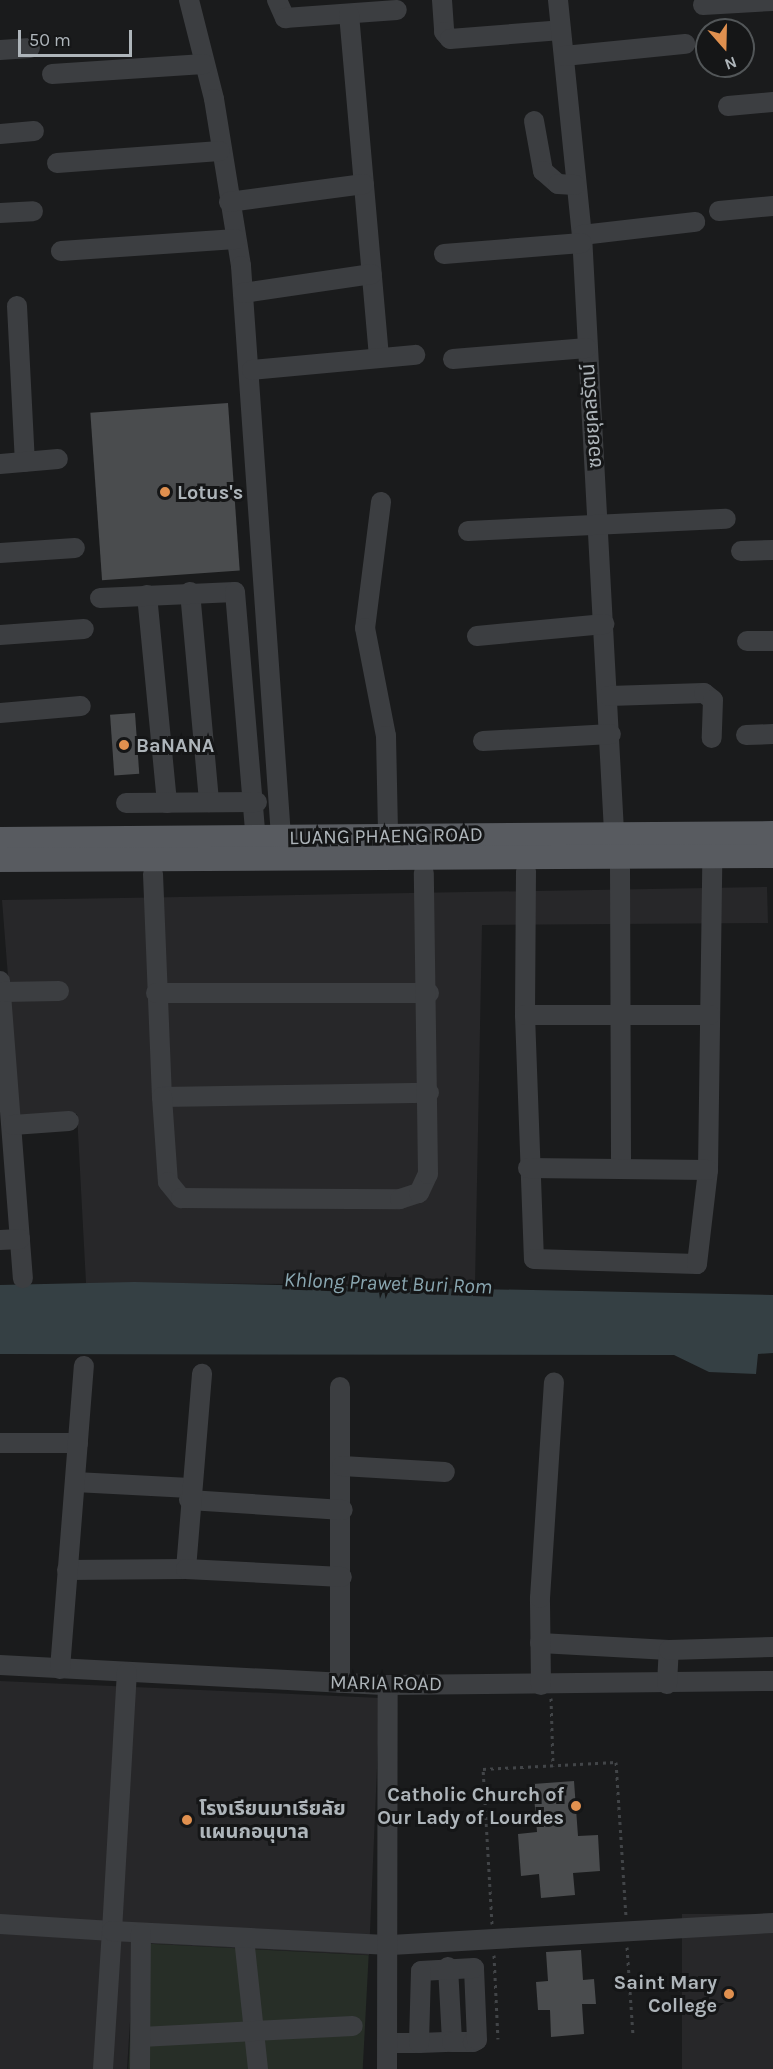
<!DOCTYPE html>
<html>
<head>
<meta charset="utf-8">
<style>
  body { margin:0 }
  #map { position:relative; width:773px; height:2069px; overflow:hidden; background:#1a1b1c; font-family:Karla,"Noto Sans Thai",sans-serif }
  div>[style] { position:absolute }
  .built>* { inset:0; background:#272729; transform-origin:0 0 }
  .green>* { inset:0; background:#272e27; transform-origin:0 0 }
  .water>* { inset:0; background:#354044 }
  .building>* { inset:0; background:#4a4c4e; transform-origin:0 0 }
  .path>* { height:3px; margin-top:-1.5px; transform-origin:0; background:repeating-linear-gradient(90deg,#424548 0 3px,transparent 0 7.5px) }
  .minor>* { height:20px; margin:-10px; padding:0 10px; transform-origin:10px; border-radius:10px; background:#3c3e41 }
  .major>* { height:24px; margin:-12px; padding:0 12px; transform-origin:12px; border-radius:12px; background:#585b60 }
  .dots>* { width:16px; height:16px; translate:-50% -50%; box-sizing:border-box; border:3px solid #151617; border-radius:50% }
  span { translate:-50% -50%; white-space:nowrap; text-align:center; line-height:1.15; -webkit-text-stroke:6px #151617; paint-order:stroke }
  .street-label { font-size:20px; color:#aeb5ba }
  .poi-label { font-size:20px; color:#aeb5ba; font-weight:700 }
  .left { translate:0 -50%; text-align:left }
  .right { translate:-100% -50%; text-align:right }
  .water-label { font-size:21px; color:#8aa7b1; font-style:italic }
  .north { position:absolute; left:695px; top:18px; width:60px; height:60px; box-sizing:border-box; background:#151617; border:2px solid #525658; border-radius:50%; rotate:160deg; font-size:16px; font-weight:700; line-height:24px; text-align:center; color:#aeb5ba }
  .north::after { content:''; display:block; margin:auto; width:21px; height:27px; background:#e0904f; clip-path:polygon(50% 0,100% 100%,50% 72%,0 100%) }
  .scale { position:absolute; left:18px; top:30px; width:114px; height:27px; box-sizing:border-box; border:3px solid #aeb5ba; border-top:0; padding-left:8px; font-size:18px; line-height:21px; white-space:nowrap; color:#aeb5ba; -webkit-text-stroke:4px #151617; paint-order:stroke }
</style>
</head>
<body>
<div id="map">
  <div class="built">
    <i style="clip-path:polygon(767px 887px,768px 923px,482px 925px,475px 1285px,86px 1283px,77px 1114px,19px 1117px,2px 900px)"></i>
    <i style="clip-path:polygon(0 1681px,380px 1698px,369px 1955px,135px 1943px,127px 2069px,0 2069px)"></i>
    <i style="left:773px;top:1914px;width:155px;height:91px;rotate:90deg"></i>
  </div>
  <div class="green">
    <i style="left:135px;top:1943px;width:234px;height:126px;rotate:3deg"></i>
  </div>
  <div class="water">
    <i style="clip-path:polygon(134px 1282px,773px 1295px,773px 1353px,758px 1354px,756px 1374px,709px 1372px,674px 1355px,0 1354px,0 1285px)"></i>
  </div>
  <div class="building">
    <i style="left:228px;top:403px;width:168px;height:138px;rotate:86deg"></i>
    <i style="left:135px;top:713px;width:61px;height:25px;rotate:86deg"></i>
    <i style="clip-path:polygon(574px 1781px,578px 1836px,598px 1835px,600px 1871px,573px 1873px,575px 1895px,541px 1898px,539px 1874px,521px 1876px,518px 1834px,537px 1832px,533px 1784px)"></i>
    <i style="clip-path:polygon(581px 1950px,583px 1980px,594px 1979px,596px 2004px,582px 2004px,584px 2034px,551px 2037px,550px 2010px,538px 2010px,536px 1982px,548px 1981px,546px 1952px)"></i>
  </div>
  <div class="path">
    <i style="left:551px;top:1698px;width:68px;rotate:88.3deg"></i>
    <i style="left:492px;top:1924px;width:155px;rotate:-93.3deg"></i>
    <i style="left:483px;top:1769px;width:133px;rotate:-3deg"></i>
    <i style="left:616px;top:1762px;width:155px;rotate:86.3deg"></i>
    <i style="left:627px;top:1947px;width:88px;rotate:86.1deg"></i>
    <i style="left:494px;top:1955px;width:84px;rotate:87.3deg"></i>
  </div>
  <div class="minor">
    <i style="left:189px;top:0;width:102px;rotate:75.8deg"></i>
    <i style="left:214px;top:99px;width:169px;rotate:80.8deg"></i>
    <i style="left:241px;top:266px;width:572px;rotate:85.99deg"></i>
    <i style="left:277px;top:0;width:20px;rotate:66deg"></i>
    <i style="left:285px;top:18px;width:112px;rotate:-4.1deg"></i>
    <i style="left:442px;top:0;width:32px;rotate:86deg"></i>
    <i style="left:444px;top:32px;width:9px;rotate:49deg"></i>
    <i style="left:450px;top:39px;width:111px;rotate:-4.6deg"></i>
    <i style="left:558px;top:0;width:236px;rotate:84.2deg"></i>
    <i style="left:582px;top:235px;width:598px;rotate:86.93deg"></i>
    <i style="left:703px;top:5px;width:70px;rotate:-3.3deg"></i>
    <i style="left:349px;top:14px;width:345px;rotate:85deg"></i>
    <i style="left:0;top:50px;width:30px;rotate:-4deg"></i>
    <i style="left:564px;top:56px;width:122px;rotate:-5.7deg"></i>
    <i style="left:52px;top:74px;width:152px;rotate:-3.8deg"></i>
    <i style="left:728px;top:106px;width:45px;rotate:-5.1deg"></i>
    <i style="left:534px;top:121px;width:51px;rotate:79.8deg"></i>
    <i style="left:543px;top:171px;width:20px;rotate:41deg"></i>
    <i style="left:558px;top:184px;width:17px;rotate:3deg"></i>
    <i style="left:0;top:134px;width:34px;rotate:-5deg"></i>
    <i style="left:57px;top:163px;width:163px;rotate:-4.2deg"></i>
    <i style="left:229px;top:202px;width:136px;rotate:-7.6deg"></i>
    <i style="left:719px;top:211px;width:54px;rotate:-5.3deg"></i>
    <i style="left:0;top:213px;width:33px;rotate:-3deg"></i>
    <i style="left:582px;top:235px;width:114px;rotate:-6.6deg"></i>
    <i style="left:61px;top:251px;width:175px;rotate:-3.9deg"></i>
    <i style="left:444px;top:254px;width:138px;rotate:-4.6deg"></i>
    <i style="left:243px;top:293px;width:130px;rotate:-8.4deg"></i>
    <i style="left:17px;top:306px;width:156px;rotate:87.1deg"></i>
    <i style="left:453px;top:359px;width:134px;rotate:-4.7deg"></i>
    <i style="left:252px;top:370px;width:164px;rotate:-5.3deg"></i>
    <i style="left:0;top:464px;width:58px;rotate:-4.9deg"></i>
    <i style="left:381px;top:502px;width:127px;rotate:97.2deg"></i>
    <i style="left:365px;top:628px;width:110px;rotate:79deg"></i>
    <i style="left:386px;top:736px;width:99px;rotate:88.8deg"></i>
    <i style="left:468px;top:531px;width:258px;rotate:-2.7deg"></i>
    <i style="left:741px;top:551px;width:32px;rotate:-2deg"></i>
    <i style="left:0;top:553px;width:75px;rotate:-3.8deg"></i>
    <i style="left:190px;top:592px;width:211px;rotate:84.8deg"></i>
    <i style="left:147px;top:595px;width:209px;rotate:84.5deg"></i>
    <i style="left:100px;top:598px;width:135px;rotate:-2.5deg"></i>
    <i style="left:235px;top:592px;width:249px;rotate:85.2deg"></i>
    <i style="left:0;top:635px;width:84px;rotate:-4.1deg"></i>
    <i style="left:477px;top:636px;width:128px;rotate:-5.4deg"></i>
    <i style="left:747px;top:641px;width:26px"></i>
    <i style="left:609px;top:696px;width:95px;rotate:-1.8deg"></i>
    <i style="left:704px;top:693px;width:11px;rotate:38deg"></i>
    <i style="left:713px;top:700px;width:38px;rotate:92deg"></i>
    <i style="left:0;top:713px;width:81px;rotate:-4.9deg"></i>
    <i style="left:746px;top:735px;width:27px;rotate:-2deg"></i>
    <i style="left:483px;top:741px;width:128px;rotate:-3.1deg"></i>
    <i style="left:126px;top:803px;width:131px;rotate:-0.4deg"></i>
    <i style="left:620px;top:869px;width:299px;rotate:89.8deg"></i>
    <i style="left:526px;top:871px;width:144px;rotate:90.4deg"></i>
    <i style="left:525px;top:1015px;width:244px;rotate:87.9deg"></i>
    <i style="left:534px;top:1259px;width:163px;rotate:1.8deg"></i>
    <i style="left:697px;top:1264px;width:95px;rotate:-83.3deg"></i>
    <i style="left:708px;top:1170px;width:302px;rotate:-89.2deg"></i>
    <i style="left:153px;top:874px;width:223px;rotate:87.7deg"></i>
    <i style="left:162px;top:1097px;width:267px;rotate:-0.9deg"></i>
    <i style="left:0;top:981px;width:298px;rotate:85.6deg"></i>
    <i style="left:2px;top:992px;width:57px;rotate:-1deg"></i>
    <i style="left:156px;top:993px;width:273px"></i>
    <i style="left:525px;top:1015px;width:185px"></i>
    <i style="left:162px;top:1097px;width:85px;rotate:86deg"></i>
    <i style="left:168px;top:1182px;width:21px;rotate:51deg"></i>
    <i style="left:181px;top:1198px;width:219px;rotate:0.3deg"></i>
    <i style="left:400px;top:1199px;width:20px;rotate:-18deg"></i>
    <i style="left:419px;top:1193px;width:21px;rotate:-65deg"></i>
    <i style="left:428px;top:1174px;width:301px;rotate:-90.8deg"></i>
    <i style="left:13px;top:1125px;width:56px;rotate:-4.1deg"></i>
    <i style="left:528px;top:1168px;width:180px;rotate:0.6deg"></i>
    <i style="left:0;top:1240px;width:20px;rotate:-3deg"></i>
    <i style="left:340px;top:1387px;width:296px;rotate:90deg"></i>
    <i style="left:0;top:1443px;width:78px"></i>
    <i style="left:342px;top:1466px;width:103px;rotate:3.3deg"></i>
    <i style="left:75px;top:1482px;width:115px;rotate:3deg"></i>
    <i style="left:189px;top:1500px;width:154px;rotate:3.7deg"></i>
    <i style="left:186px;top:1569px;width:196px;rotate:-85.3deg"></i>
    <i style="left:67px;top:1570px;width:119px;rotate:-0.5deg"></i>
    <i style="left:186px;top:1569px;width:156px;rotate:2.9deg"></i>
    <i style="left:540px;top:1643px;width:129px;rotate:3.1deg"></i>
    <i style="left:0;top:1665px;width:389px;rotate:3deg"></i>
    <i style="left:388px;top:1685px;width:385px;rotate:-0.6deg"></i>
    <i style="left:60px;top:1669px;width:304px;rotate:-85.5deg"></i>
    <i style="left:667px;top:1684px;width:34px;rotate:-87deg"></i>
    <i style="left:669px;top:1650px;width:104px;rotate:-1.7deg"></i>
    <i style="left:541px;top:1685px;width:87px;rotate:-90.7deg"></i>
    <i style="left:540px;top:1598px;width:216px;rotate:-86.3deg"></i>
    <i style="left:0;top:1924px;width:112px;rotate:3.6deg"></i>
    <i style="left:112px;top:1931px;width:259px;rotate:-86.7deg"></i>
    <i style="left:244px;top:1938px;width:132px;rotate:83.9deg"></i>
    <i style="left:448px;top:1967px;width:75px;rotate:86.9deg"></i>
    <i style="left:141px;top:2037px;width:212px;rotate:-3deg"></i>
    <i style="left:388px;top:2043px;width:31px"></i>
    <i style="left:419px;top:2043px;width:33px;rotate:-2deg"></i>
    <i style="left:452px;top:2042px;width:21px"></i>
    <i style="left:473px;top:2042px;width:4px;rotate:-27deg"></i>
    <i style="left:477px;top:2040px;width:72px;rotate:-92.4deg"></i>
    <i style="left:474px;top:1968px;width:53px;rotate:176.8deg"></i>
    <i style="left:421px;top:1971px;width:72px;rotate:91.6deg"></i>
    <i style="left:103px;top:2069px;width:138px;rotate:-86.3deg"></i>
    <i style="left:112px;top:1931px;width:279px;rotate:2.9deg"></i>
    <i style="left:391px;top:1945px;width:383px;rotate:-3.3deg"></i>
    <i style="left:140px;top:2069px;width:136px;rotate:-89.6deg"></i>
    <i style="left:387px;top:2069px;width:384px;rotate:-89.9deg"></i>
  </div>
  <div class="major">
    <i style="left:0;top:839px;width:773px;rotate:-0.44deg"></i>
    <i style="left:0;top:860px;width:773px;rotate:-0.3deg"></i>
  </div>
  <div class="dots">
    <i style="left:165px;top:492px;background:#e0904f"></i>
    <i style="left:124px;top:745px;background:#e0904f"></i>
    <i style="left:576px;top:1806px;background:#e0904f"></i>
    <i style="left:187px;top:1820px;background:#e0904f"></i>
    <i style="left:729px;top:1994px;background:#e0904f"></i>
  </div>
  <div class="street-label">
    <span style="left:591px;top:416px;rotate:-94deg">ซอยยุคลรัตน์</span>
    <span style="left:386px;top:836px;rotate:-1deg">LUANG PHAENG ROAD</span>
    <span style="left:386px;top:1683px;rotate:1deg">MARIA ROAD</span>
  </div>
  <div class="poi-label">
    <span class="left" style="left:177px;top:492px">Lotus's</span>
    <span class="left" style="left:136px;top:745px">BaNANA</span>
    <span class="right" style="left:564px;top:1806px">Catholic Church of<br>Our Lady of Lourdes</span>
    <span class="left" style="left:199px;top:1820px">โรงเรียนมาเรียลัย<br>แผนกอนุบาล</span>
    <span class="right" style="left:717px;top:1994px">Saint Mary<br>College</span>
  </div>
  <div class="water-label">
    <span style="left:388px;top:1283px;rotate:2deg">Khlong Prawet Buri Rom</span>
  </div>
  <div class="north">N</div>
  <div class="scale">50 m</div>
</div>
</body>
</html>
